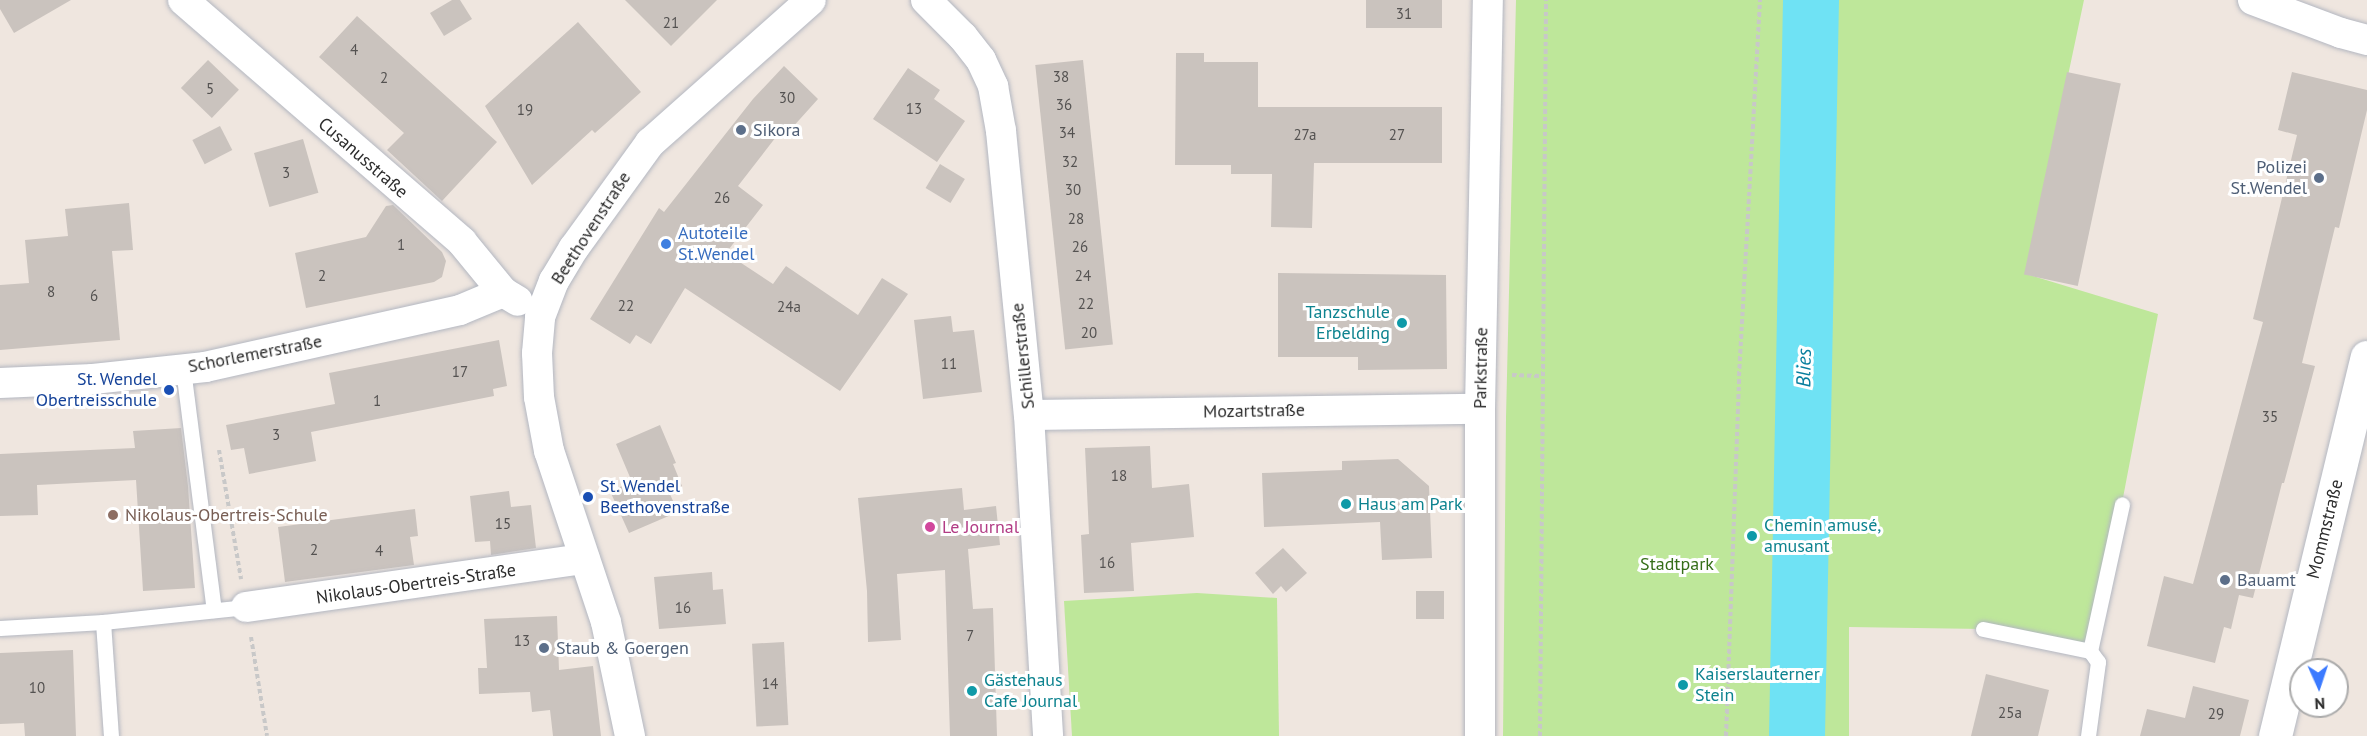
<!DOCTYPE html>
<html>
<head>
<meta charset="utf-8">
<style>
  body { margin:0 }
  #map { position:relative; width:2367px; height:736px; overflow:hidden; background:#efe6df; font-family:"PT Sans",sans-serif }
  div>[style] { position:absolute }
  .green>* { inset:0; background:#bee79a }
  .river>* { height:56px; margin:-28px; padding:0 28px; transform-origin:28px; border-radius:28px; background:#6fe2f4 }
  .building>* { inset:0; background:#cac3be; transform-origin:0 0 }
  .path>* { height:4px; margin-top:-2px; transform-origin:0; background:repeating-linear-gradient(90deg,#c8c8c8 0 4.5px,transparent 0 7.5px) }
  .roads { filter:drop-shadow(0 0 2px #b3b7c1) drop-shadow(0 0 2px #b3b7c1) }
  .lane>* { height:15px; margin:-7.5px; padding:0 7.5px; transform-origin:7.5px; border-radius:7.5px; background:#fff }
  .street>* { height:30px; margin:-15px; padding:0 15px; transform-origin:15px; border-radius:15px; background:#fff }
  .secondary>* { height:33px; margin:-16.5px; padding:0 16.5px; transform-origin:16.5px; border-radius:16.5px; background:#fff }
  .dots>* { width:16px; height:16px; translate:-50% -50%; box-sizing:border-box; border:3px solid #fff; border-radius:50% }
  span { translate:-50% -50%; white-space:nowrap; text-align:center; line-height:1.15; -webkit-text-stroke:6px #fff; paint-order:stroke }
  .number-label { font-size:15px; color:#545251 }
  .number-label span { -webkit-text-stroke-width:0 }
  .service-label { font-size:18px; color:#4e5e75 }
  .left { translate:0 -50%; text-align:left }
  .right { translate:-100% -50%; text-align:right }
  .street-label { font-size:18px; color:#2d2d2d }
  .shop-label { font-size:18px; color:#366cbe }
  .culture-label { font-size:18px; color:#0d838f }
  .transit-label { font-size:18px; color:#164399 }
  .education-label { font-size:18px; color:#785e54 }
  .hotel-label { font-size:18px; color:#b23c85 }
  .park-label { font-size:18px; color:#356e18 }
  .water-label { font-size:20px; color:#087e9e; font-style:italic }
  .north { position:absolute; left:2289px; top:658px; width:60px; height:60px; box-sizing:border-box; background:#fff; border:2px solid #ababab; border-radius:50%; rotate:177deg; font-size:16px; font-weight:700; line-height:24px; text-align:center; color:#2d2d2d }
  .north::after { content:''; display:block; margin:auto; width:21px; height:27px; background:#3b7aff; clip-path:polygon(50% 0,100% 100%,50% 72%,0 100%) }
</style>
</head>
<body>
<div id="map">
  <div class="green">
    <i style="clip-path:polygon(1516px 0,2084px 0,2026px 274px,2158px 314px,2122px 503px,2090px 651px,1983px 629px,1849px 627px,1849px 736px,1503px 736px,1506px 417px)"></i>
    <i style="clip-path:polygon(1197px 593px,1277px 598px,1279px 736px,1072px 736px,1064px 601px)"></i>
  </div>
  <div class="river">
    <i style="left:1797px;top:736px;width:736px;rotate:-88.91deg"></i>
  </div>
  <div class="building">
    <i style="clip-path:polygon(0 0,71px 0,14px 33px,0 9px)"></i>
    <i style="clip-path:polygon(452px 0,460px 0,472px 19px,444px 36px,430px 13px)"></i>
    <i style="clip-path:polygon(625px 0,717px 0,671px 46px)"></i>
    <i style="left:1366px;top:0;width:76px;height:28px"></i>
    <i style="clip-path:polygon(357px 16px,497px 142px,442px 201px,387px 150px,404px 133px,319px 57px)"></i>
    <i style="clip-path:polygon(578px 22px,641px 92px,595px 133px,592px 130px,532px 185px,485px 106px)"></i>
    <i style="clip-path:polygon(1176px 53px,1204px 53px,1204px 62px,1258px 62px,1258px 107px,1442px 107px,1442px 163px,1314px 163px,1312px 228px,1271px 227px,1272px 174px,1231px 174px,1231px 165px,1175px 165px)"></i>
    <i style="left:208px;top:60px;width:43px;height:39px;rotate:44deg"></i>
    <i style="left:1083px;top:60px;width:286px;height:48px;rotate:84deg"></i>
    <i style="clip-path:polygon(784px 66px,818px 99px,791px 129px,786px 124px,738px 186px,763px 205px,726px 253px,773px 284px,786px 266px,858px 315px,882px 278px,908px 294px,840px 391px,685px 288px,651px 344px,636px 335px,630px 344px,590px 319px,659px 208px,664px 212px,753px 99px)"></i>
    <i style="clip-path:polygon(908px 68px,940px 90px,934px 99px,965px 121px,937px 162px,873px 119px)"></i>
    <i style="left:2067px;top:72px;width:55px;height:207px;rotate:12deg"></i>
    <i style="clip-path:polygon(2292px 72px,2367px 90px,2367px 110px,2339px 228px,2335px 227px,2302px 363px,2315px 366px,2284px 483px,2282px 483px,2253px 598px,2239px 595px,2231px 629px,2224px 627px,2215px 663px,2147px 646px,2164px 576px,2193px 584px,2263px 322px,2253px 319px,2297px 135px,2278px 130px)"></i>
    <i style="left:220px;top:126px;width:27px;height:31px;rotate:63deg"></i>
    <i style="left:303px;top:139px;width:56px;height:51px;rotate:74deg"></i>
    <i style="left:940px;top:164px;width:29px;height:28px;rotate:31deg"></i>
    <i style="clip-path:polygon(129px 203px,133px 250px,112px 251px,120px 340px,0 350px,0 285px,29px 283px,25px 240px,68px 236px,65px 209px)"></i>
    <i style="clip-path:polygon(393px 205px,442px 252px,446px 261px,442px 277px,434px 282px,306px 308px,295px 253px,366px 237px,386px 206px)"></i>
    <i style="clip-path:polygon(1278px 273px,1446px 275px,1447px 369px,1358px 370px,1358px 357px,1278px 357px)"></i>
    <i style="clip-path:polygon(951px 316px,953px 332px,974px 330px,982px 392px,923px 399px,914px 320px)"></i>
    <i style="clip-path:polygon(499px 340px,507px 386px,493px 389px,494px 396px,311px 432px,316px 461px,249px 474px,244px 448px,231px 450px,226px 425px,335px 404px,329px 373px)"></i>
    <i style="clip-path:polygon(660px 425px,676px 463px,673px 464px,682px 486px,669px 492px,678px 512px,629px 533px,610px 491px,632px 482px,616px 444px)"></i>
    <i style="clip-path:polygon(181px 428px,188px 486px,195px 588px,143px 591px,136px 480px,37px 485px,38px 515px,0 516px,0 454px,135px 448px,133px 431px)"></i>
    <i style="clip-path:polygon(1150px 446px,1152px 488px,1189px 484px,1194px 537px,1131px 543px,1134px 591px,1084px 593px,1081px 535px,1089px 534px,1085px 448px)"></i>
    <i style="clip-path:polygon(1398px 459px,1429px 486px,1432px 558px,1382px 560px,1380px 522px,1264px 527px,1262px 473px,1342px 470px,1342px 461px)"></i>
    <i style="clip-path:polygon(962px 488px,964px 510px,996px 506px,1000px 545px,968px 549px,973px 609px,993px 608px,997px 736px,950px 736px,945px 570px,897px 574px,901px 640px,868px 642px,867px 591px,858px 498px)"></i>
    <i style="clip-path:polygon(509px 491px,511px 507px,531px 505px,536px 548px,491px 555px,490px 541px,475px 542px,470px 496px)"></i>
    <i style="clip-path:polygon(415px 509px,418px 536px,410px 537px,414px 565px,285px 582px,278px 527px)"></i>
    <i style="clip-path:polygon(1283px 548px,1307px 573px,1286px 592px,1281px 586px,1273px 594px,1255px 573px)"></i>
    <i style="clip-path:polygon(712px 572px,713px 590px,723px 589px,726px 624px,659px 629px,654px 577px)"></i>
    <i style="left:1416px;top:591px;width:28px;height:28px"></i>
    <i style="clip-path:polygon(557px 616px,559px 670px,593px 666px,601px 736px,553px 736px,550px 710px,532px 712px,530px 692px,479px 694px,478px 668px,487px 668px,484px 619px)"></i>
    <i style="left:784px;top:642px;width:83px;height:32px;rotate:87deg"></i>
    <i style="clip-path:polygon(73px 650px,76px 736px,25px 736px,24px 723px,0 724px,0 653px)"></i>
    <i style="clip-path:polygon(1986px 674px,2049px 690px,2038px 736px,1971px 736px)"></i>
    <i style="clip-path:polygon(2193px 686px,2249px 700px,2240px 736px,2140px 736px,2147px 709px,2185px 718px)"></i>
  </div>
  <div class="path">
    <i style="left:1512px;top:375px;width:29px;rotate:2deg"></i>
    <i style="left:219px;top:450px;width:131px;rotate:80.3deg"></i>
    <i style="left:251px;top:637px;width:100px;rotate:80.8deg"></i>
    <i style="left:1540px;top:736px;width:736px;rotate:-89.53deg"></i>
    <i style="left:1726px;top:736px;width:360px;rotate:-87.9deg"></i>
    <i style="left:1739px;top:376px;width:377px;rotate:-86.8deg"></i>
  </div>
  <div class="roads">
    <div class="lane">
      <i style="left:183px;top:369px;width:243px;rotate:82.7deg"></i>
      <i style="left:103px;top:622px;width:114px;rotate:86deg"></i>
      <i style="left:0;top:628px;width:103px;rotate:-3.3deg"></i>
      <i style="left:103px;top:622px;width:144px;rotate:-6deg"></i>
      <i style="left:1983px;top:629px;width:109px;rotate:11.6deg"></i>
      <i style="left:2088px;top:736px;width:75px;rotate:-82.3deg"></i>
      <i style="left:2098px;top:662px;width:14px;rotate:-126deg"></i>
      <i style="left:2090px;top:651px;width:150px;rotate:-77.7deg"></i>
    </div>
    <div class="street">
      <i style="left:183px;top:0;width:369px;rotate:40.9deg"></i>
      <i style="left:462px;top:242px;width:65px;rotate:50.6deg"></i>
      <i style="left:503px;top:292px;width:17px;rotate:31deg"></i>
      <i style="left:926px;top:0;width:52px;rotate:45deg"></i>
      <i style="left:963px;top:37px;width:29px;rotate:52deg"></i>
      <i style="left:981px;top:60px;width:29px;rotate:65deg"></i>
      <i style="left:993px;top:86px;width:46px;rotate:79.9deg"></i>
      <i style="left:1001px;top:131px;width:285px;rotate:84.4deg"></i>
      <i style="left:1029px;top:415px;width:322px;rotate:86.6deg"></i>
      <i style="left:2253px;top:0;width:94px;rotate:20.6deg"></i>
      <i style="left:2341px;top:33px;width:27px;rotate:15deg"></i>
      <i style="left:0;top:383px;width:93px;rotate:-2.5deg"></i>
      <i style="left:93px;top:379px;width:113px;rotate:-6.1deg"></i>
      <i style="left:205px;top:367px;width:261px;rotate:-12.6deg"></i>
      <i style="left:460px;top:310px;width:47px;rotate:-22.7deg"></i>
      <i style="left:1029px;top:415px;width:451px;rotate:-0.8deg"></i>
      <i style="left:246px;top:607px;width:342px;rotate:-8.1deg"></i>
      <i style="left:630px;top:736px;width:116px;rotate:-101.9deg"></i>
      <i style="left:606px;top:622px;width:180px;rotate:-108.4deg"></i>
      <i style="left:549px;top:451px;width:55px;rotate:-100.5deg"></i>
      <i style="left:539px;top:397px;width:44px;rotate:-92.6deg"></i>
      <i style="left:537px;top:353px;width:36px;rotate:-85deg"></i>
      <i style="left:540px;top:317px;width:39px;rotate:-69deg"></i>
      <i style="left:554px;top:281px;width:39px;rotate:-59deg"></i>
      <i style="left:574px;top:248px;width:130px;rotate:-54.1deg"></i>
      <i style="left:650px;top:143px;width:215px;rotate:-41.6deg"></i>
      <i style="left:1480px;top:736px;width:327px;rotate:-90deg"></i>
      <i style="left:1480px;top:409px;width:409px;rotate:-88.9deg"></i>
    </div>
    <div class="secondary">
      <i style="left:2275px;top:736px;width:390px;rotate:-76.4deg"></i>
    </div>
  </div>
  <div class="dots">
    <i style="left:741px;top:130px;background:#5c6f8a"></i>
    <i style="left:2319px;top:178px;background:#5c6f8a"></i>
    <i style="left:666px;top:244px;background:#3f7fe0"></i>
    <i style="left:1402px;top:323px;background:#0f9aa8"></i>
    <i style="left:169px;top:390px;background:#1a4fb4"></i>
    <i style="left:588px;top:497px;background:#1a4fb4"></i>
    <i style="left:1346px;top:504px;background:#0f9aa8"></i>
    <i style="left:113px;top:515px;background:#8d6e63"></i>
    <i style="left:930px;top:527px;background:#d1479c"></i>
    <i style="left:1752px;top:536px;background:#0f9aa8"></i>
    <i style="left:2225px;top:580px;background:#5c6f8a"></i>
    <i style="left:544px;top:648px;background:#5c6f8a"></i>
    <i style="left:1683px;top:685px;background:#0f9aa8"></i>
    <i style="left:972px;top:691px;background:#0f9aa8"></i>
  </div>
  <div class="number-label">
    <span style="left:1404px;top:14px">31</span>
    <span style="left:671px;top:23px">21</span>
    <span style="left:354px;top:50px">4</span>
    <span style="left:1061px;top:77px">38</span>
    <span style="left:384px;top:78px">2</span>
    <span style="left:210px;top:89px">5</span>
    <span style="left:787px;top:98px">30</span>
    <span style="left:1064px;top:105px">36</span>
    <span style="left:914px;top:109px">13</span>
    <span style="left:525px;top:110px">19</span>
    <span style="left:1067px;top:133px">34</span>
    <span style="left:1305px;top:135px">27a</span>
    <span style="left:1397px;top:135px">27</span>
    <span style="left:1070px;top:162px">32</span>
    <span style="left:286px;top:173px">3</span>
    <span style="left:1073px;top:190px">30</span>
    <span style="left:722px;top:198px">26</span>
    <span style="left:1076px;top:219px">28</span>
    <span style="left:401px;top:245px">1</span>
    <span style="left:1080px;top:247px">26</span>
    <span style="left:322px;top:276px">2</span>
    <span style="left:1083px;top:276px">24</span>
    <span style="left:51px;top:292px">8</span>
    <span style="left:94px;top:296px">6</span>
    <span style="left:1086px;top:304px">22</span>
    <span style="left:626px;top:306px">22</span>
    <span style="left:789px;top:307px">24a</span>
    <span style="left:1089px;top:333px">20</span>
    <span style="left:949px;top:364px">11</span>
    <span style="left:460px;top:372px">17</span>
    <span style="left:377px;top:401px">1</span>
    <span style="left:2270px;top:417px">35</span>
    <span style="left:276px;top:435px">3</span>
    <span style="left:1119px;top:476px">18</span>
    <span style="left:503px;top:524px">15</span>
    <span style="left:314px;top:550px">2</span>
    <span style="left:379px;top:551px">4</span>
    <span style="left:1107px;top:563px">16</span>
    <span style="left:683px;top:608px">16</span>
    <span style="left:970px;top:636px">7</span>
    <span style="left:522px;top:641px">13</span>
    <span style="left:770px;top:684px">14</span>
    <span style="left:37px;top:688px">10</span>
    <span style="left:2010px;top:713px">25a</span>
    <span style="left:2216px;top:714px">29</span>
  </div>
  <div class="service-label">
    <span class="left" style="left:753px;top:130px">Sikora</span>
    <span class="right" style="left:2307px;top:178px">Polizei<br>St.Wendel</span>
    <span class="left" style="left:2237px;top:580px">Bauamt</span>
    <span class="left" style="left:556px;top:648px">Staub &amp; Goergen</span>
  </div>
  <div class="street-label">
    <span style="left:363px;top:158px;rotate:41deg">Cusanusstraße</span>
    <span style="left:591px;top:228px;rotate:-57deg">Beethovenstraße</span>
    <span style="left:255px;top:354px;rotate:-11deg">Schorlemerstraße</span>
    <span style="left:1023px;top:356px;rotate:-96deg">Schillerstraße</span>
    <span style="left:1481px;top:368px;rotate:-89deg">Parkstraße</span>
    <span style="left:1254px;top:411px;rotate:-1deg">Mozartstraße</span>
    <span style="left:2325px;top:529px;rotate:-76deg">Mommstraße</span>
    <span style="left:416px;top:584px;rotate:-8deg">Nikolaus-Obertreis-Straße</span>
  </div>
  <div class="shop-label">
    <span class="left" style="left:678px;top:244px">Autoteile<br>St.Wendel</span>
  </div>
  <div class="culture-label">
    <span class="right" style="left:1390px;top:323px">Tanzschule<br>Erbelding</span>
    <span class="left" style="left:1358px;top:504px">Haus am Park</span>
    <span class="left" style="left:1764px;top:536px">Chemin amusé,<br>amusant</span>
    <span class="left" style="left:1695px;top:685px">Kaiserslauterner<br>Stein</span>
    <span class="left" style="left:984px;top:691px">Gästehaus<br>Cafe Journal</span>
  </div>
  <div class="transit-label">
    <span class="right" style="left:157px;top:390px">St. Wendel<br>Obertreisschule</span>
    <span class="left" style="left:600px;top:497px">St. Wendel<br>Beethovenstraße</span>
  </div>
  <div class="education-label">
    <span class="left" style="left:125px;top:515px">Nikolaus-Obertreis-Schule</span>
  </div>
  <div class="hotel-label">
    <span class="left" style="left:942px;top:527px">Le Journal</span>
  </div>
  <div class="park-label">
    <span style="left:1677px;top:564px">Stadtpark</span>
  </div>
  <div class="water-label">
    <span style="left:1804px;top:368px;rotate:-89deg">Blies</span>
  </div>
  <div class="north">N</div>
</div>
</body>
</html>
